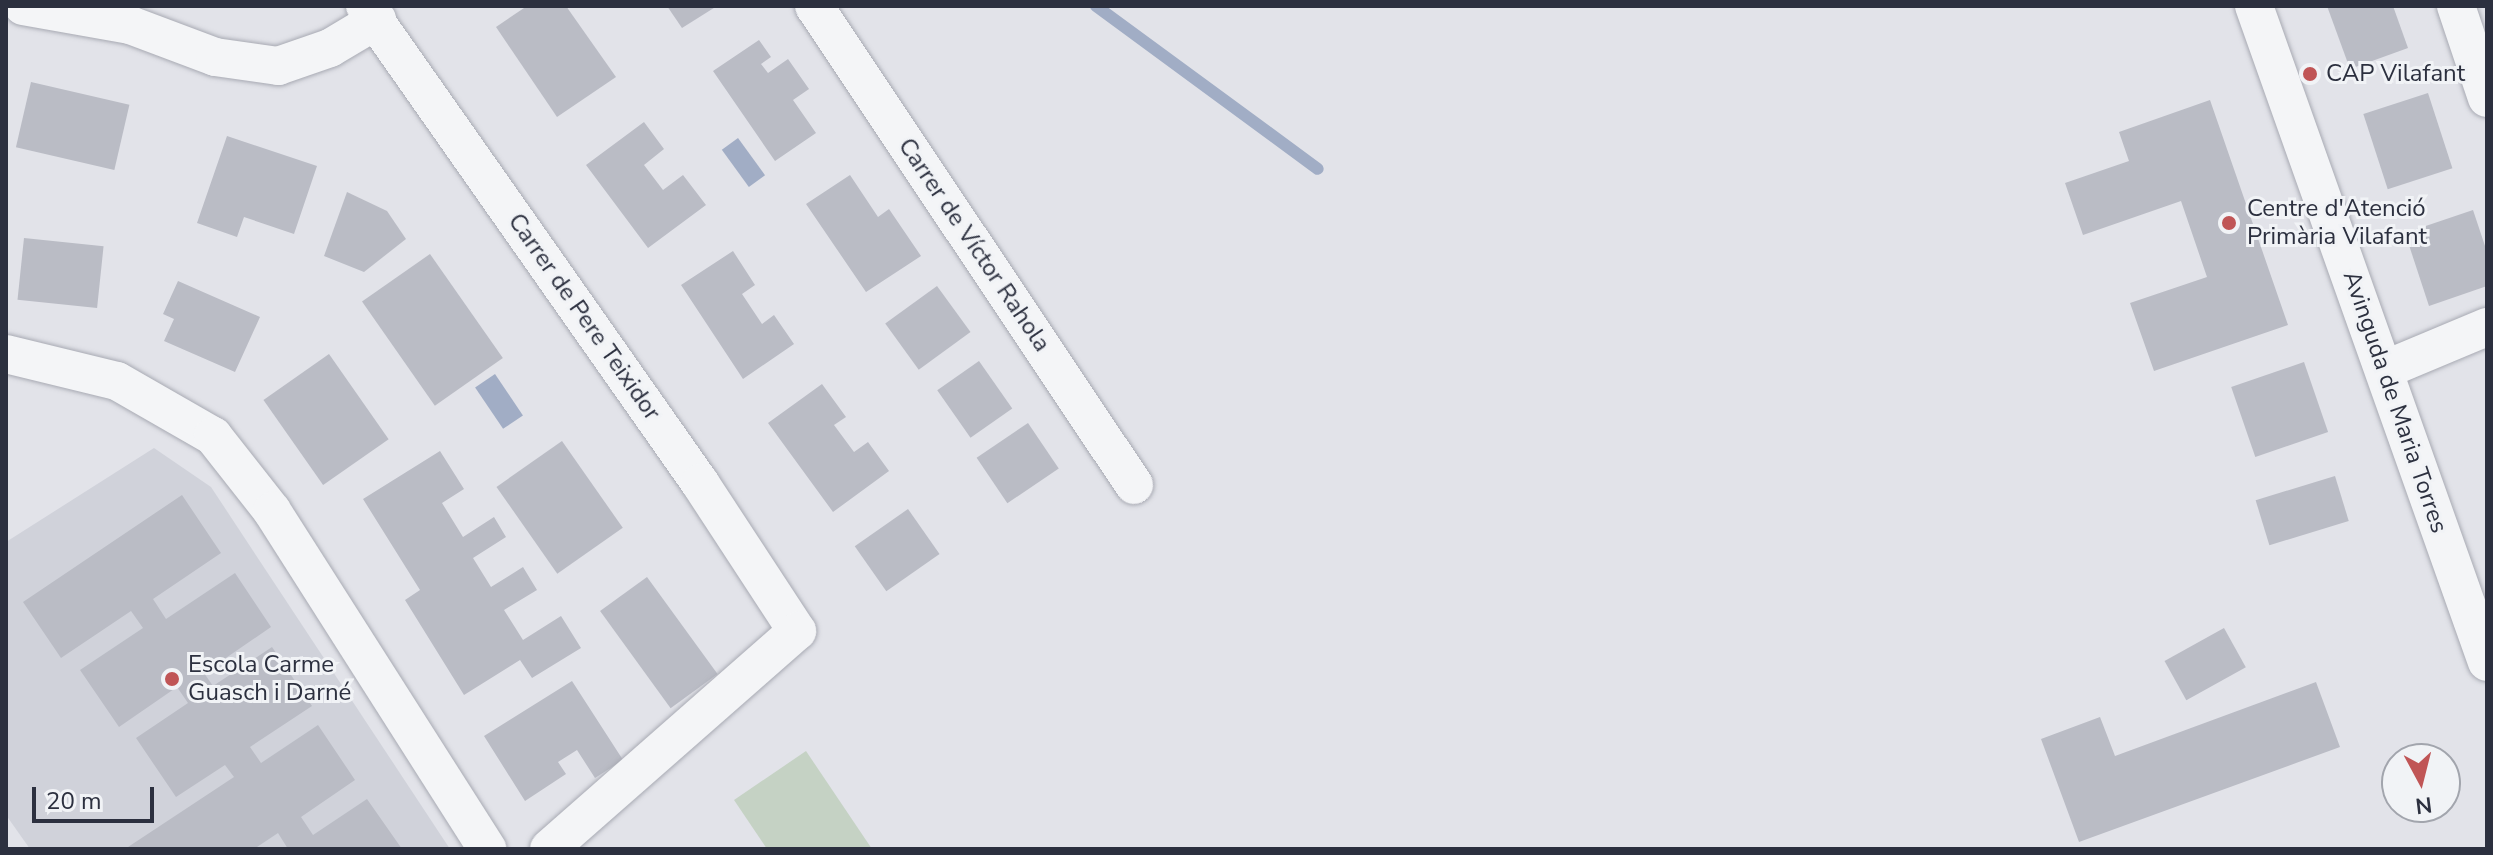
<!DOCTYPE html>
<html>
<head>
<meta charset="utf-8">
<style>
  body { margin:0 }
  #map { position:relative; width:2493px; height:855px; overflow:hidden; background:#e2e3e9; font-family:"Nunito Sans",sans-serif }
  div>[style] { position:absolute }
  .built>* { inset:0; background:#d0d2da }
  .green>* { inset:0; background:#c5d2c4 }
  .water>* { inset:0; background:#a1adc5; transform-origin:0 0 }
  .stream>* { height:12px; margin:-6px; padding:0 6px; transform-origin:6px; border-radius:6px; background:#a1adc5 }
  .building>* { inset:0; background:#babcc5; transform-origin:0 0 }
  .roads { filter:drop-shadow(0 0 2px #a8aab3) drop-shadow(0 0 2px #a8aab3) }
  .street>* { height:38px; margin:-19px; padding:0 19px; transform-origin:19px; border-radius:19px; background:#f4f5f7 }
  .dots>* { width:22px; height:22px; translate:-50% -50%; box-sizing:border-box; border:4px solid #f1f3f6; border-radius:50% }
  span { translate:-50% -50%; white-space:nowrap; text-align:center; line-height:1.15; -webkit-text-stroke:6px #f1f3f6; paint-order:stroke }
  .poi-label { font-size:24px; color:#2c303f }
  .left { translate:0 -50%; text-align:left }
  .street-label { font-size:24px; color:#2c303f }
  .frame { position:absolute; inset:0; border:8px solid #2c303f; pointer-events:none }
  .north { position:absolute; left:2381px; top:743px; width:80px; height:80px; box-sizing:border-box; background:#f1f3f6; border:2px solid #a2a5ad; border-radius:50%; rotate:173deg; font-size:22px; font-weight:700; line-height:32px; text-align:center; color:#2c303f }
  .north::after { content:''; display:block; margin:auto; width:28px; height:36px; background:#c05556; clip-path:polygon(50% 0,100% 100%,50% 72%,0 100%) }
  .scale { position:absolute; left:32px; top:787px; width:122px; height:36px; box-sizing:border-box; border:4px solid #2c303f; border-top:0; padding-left:10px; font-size:24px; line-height:28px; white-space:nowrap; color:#2c303f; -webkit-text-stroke:6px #f1f3f6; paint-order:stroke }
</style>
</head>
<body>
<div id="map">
  <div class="built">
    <i style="clip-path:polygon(154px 448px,211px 487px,450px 849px,30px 849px,6px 815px,6px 542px)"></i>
  </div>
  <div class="green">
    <i style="clip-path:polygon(806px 751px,872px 849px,767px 849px,734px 800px)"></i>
  </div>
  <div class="water">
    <i style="left:738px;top:138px;width:46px;height:20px;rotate:54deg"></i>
    <i style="left:495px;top:374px;width:50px;height:24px;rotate:56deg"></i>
  </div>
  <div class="stream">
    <i style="left:1096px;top:6px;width:275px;rotate:36.3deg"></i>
  </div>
  <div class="building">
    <i style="clip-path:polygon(527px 6px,566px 6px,616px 77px,557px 117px,496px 27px)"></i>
    <i style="clip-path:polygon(667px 6px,717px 6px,682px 28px)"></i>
    <i style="clip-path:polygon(2327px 6px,2393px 6px,2408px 48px,2350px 69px)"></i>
    <i style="clip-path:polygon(759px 40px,771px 57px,761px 64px,768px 73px,788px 59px,809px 89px,793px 100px,816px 133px,775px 161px,713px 71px)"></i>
    <i style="left:31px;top:82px;width:101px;height:67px;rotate:13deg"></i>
    <i style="left:2428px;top:93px;width:79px;height:68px;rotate:72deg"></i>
    <i style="clip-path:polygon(2210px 100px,2288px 325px,2154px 371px,2130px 303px,2207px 277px,2181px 201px,2083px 235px,2065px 183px,2129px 161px,2119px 132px)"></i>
    <i style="clip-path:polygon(644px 122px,664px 149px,644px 165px,663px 190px,683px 175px,706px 205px,648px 248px,586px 165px)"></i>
    <i style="clip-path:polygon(227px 136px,317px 166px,294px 234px,244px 217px,237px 237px,197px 223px)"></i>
    <i style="clip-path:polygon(850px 175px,878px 217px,889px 209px,921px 256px,866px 292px,806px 204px)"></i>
    <i style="clip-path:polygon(347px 192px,387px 211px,406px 239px,364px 272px,324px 256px)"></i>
    <i style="clip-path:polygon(2473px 210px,2487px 252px,2487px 286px,2429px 306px,2405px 233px)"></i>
    <i style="left:24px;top:238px;width:80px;height:62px;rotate:6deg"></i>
    <i style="clip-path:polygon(733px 251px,755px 285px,742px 294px,762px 324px,774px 315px,794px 344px,743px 379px,681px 285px)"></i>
    <i style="left:430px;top:254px;width:127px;height:83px;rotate:55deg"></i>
    <i style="clip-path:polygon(178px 281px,260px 317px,235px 372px,164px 341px,174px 319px,163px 314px)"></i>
    <i style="left:937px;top:286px;width:57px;height:64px;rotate:54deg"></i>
    <i style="left:329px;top:354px;width:104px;height:80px;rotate:55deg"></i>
    <i style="left:979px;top:361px;width:58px;height:51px;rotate:55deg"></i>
    <i style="left:2304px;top:362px;width:74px;height:77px;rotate:71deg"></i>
    <i style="clip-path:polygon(822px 384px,846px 417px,834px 425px,854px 452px,868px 442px,889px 471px,833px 512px,768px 423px)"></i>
    <i style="left:1028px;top:423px;width:55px;height:62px;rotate:56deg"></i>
    <i style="left:562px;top:441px;width:106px;height:80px;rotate:55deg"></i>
    <i style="clip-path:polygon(440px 451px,464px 489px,442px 503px,463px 537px,494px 517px,506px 537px,473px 558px,491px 587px,523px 567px,537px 590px,504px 610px,523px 640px,561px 616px,581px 648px,532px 678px,520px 660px,464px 695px,405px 600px,420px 590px,363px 499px)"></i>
    <i style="left:2335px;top:476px;width:47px;height:83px;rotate:73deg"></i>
    <i style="clip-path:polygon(182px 495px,221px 553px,153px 599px,166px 619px,235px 573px,271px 627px,204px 673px,213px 686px,272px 647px,312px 706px,250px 747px,261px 763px,318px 725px,355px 780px,301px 817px,313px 835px,367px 799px,402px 849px,288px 849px,278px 833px,254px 849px,128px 847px,234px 777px,225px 765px,176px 797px,136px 738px,188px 703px,177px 687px,119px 727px,80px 670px,143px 628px,131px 611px,61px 658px,23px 602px)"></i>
    <i style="left:908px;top:509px;width:55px;height:65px;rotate:55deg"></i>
    <i style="left:647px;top:577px;width:120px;height:58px;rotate:54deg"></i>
    <i style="left:2224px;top:628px;width:45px;height:68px;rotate:61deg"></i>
    <i style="clip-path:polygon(572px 681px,623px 760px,595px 778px,577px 750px,558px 762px,566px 774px,525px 801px,484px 736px)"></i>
    <i style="clip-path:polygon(2316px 682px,2340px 747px,2079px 842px,2041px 739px,2100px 717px,2115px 756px)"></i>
  </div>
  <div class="roads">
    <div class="street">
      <i style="left:23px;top:6px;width:109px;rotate:10.1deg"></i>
      <i style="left:130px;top:25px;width:91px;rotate:20.6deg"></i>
      <i style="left:215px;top:57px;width:64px;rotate:8.1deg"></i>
      <i style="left:278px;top:66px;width:55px;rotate:-19.1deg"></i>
      <i style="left:330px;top:48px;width:55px;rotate:-30.8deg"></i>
      <i style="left:365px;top:6px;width:583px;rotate:54.92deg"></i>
      <i style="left:700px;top:483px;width:177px;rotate:56.8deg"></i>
      <i style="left:797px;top:631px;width:330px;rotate:138.7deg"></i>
      <i style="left:814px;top:6px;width:576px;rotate:56.25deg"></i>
      <i style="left:2254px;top:6px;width:696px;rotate:70.45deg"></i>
      <i style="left:2456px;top:6px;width:97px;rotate:71.4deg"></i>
      <i style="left:6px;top:354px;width:114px;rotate:13.7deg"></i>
      <i style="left:117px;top:381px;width:111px;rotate:29.8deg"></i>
      <i style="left:213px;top:436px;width:95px;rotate:51.8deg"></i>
      <i style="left:272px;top:511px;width:401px;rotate:57.5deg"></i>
      <i style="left:2384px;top:370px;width:112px;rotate:-22.7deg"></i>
    </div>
  </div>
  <div class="dots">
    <i style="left:2310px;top:74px;background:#c05556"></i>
    <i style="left:2229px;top:223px;background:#c05556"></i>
    <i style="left:172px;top:679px;background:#c05556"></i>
  </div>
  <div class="poi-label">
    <span class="left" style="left:2326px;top:74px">CAP Vilafant</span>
    <span class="left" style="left:2247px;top:223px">Centre d'Atenció<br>Primària Vilafant</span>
    <span class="left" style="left:188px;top:679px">Escola Carme<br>Guasch i Darné</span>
  </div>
  <div class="street-label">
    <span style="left:974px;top:245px;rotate:56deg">Carrer de Víctor Rahola</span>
    <span style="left:584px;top:317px;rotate:55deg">Carrer de Pere Teixidor</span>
    <span style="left:2395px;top:402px;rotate:71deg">Avinguda de Maria Torres</span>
  </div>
  <div class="frame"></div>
  <div class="north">N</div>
  <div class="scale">20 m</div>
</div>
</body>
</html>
